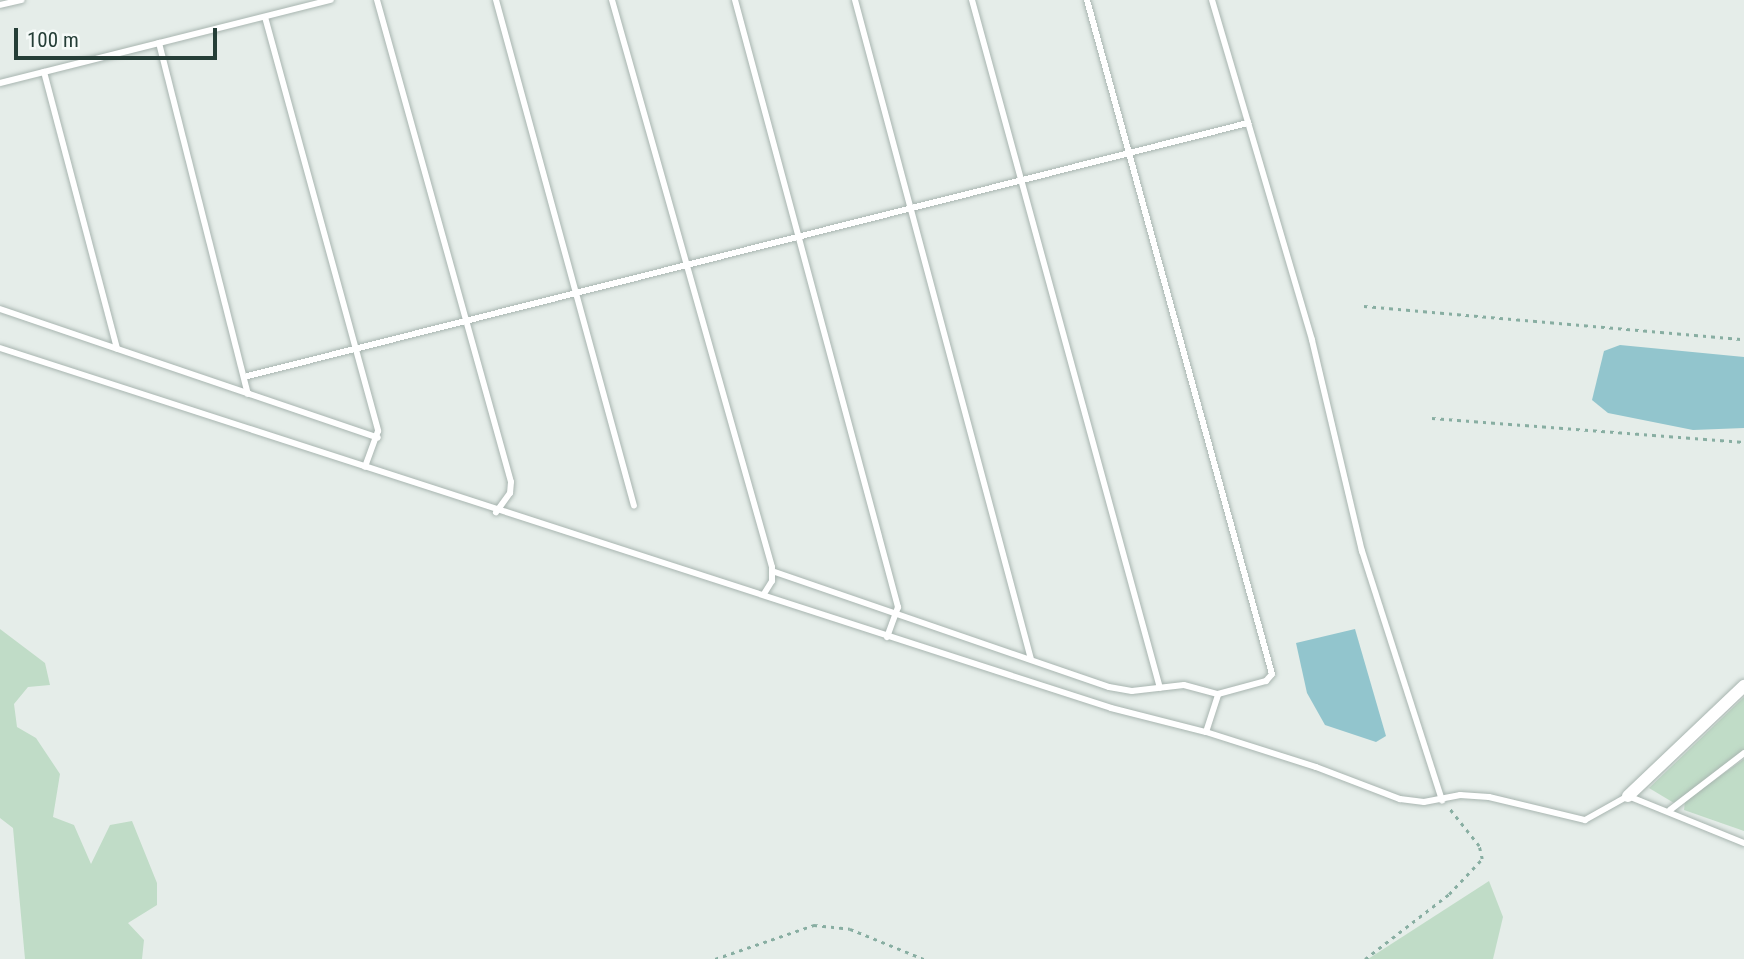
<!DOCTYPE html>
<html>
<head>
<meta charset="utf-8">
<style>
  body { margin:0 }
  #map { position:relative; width:1744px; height:959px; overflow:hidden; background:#e5ede9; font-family:"Roboto Condensed",sans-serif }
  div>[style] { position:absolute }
  .green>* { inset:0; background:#c0dcc7 }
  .water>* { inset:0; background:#92c5cd }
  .path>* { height:2.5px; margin-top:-1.25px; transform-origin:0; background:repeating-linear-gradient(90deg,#88aea2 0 3.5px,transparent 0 8.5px) }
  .roads { filter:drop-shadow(0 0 2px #a8b5b0) drop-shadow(0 0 2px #a8b5b0) }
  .service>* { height:6px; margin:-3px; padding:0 3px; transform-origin:3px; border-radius:3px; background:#fff }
  .minor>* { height:12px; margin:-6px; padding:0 6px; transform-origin:6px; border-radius:6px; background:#fff }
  span { translate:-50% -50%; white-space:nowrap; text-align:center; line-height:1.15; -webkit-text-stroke:5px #f5faf8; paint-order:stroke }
  .scale { position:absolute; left:14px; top:28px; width:203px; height:32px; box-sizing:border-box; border:4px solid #253e37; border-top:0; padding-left:9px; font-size:21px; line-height:24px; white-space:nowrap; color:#253e37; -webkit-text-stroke:5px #f5faf8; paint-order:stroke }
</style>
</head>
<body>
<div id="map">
  <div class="green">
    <i style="clip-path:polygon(0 629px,45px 663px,50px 685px,28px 687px,14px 704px,17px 727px,36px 738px,60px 774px,53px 817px,74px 825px,91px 864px,110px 825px,132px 821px,157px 883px,157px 905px,128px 923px,144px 940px,142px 959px,25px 959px,13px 828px,0 818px)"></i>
    <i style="clip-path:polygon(1744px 697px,1744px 751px,1674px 803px,1649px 788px)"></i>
    <i style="clip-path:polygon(1744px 759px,1744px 831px,1684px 810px,1685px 801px)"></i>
    <i style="clip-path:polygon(1489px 881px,1503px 917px,1493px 959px,1368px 959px)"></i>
  </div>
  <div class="water">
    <i style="clip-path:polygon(1620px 345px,1744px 357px,1744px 428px,1693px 430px,1608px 413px,1592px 400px,1604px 351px)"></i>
    <i style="clip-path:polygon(1355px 629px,1386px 736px,1376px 742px,1325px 725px,1307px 693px,1296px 643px)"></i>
  </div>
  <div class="path">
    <i style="left:1364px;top:306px;width:381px;rotate:5deg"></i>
    <i style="left:1432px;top:418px;width:313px;rotate:4.4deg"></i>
    <i style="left:715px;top:959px;width:105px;rotate:-19deg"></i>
    <i style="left:814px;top:925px;width:36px;rotate:6deg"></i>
    <i style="left:850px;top:929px;width:80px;rotate:22.1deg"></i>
    <i style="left:1365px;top:959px;width:106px;rotate:-37.7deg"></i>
    <i style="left:1449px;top:894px;width:48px;rotate:-46.7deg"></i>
    <i style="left:1482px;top:859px;width:13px;rotate:-103deg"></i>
    <i style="left:1479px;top:846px;width:50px;rotate:-128.5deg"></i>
  </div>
  <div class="roads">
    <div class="service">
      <i style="left:377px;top:0;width:500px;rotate:74.46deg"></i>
      <i style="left:511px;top:482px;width:11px;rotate:95deg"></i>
      <i style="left:510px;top:493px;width:24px;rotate:126deg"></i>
      <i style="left:496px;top:0;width:524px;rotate:74.74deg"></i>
      <i style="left:612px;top:0;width:589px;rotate:74.24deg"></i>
      <i style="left:772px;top:567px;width:14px;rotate:90deg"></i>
      <i style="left:772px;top:581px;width:15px;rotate:122deg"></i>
      <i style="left:735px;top:0;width:629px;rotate:74.97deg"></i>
      <i style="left:898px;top:607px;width:32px;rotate:110deg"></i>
      <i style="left:855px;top:0;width:682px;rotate:75.05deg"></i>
      <i style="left:972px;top:0;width:713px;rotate:74.72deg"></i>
      <i style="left:1212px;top:0;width:354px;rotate:73.6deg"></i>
      <i style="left:1312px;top:340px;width:217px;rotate:76.7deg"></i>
      <i style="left:1362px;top:551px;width:262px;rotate:72.2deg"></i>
      <i style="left:0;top:5px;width:22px;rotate:-13deg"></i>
      <i style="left:265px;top:17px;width:429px;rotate:74.7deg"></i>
      <i style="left:378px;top:431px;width:38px;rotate:110deg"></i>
      <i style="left:159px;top:43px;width:362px;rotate:75.8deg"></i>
      <i style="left:44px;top:72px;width:286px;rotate:75.2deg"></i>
      <i style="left:0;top:83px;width:341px;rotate:-14.1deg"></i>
      <i style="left:0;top:309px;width:399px;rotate:18.8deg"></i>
      <i style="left:0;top:348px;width:1168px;rotate:17.95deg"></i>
      <i style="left:1111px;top:708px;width:98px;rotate:14.2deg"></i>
      <i style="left:1206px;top:732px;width:115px;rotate:17.7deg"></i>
      <i style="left:1316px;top:767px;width:90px;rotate:20.9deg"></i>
      <i style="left:1400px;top:799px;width:24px;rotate:7deg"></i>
      <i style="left:1424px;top:802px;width:37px;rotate:-11deg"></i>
      <i style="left:1460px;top:795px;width:29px;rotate:4deg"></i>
      <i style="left:1489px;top:797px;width:99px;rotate:13.5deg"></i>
      <i style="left:1585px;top:820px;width:49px;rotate:-29.2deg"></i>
      <i style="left:1628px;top:796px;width:125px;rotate:22.1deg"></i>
      <i style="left:244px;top:377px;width:1036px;rotate:-14.2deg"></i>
      <i style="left:772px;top:571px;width:356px;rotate:19deg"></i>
      <i style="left:1109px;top:687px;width:23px;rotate:10deg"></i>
      <i style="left:1132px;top:691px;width:52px;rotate:-6.6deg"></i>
      <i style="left:1184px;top:685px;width:35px;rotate:15deg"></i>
      <i style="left:1218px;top:694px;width:50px;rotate:-15.2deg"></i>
      <i style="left:1266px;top:681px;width:9px;rotate:-49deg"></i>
      <i style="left:1272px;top:674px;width:699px;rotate:-105.35deg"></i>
      <i style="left:1206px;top:732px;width:40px;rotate:-72deg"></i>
      <i style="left:1670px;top:810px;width:93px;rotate:-37.6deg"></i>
    </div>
    <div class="minor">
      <i style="left:1628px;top:796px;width:160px;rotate:-43.5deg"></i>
    </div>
  </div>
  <div class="scale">100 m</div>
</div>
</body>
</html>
